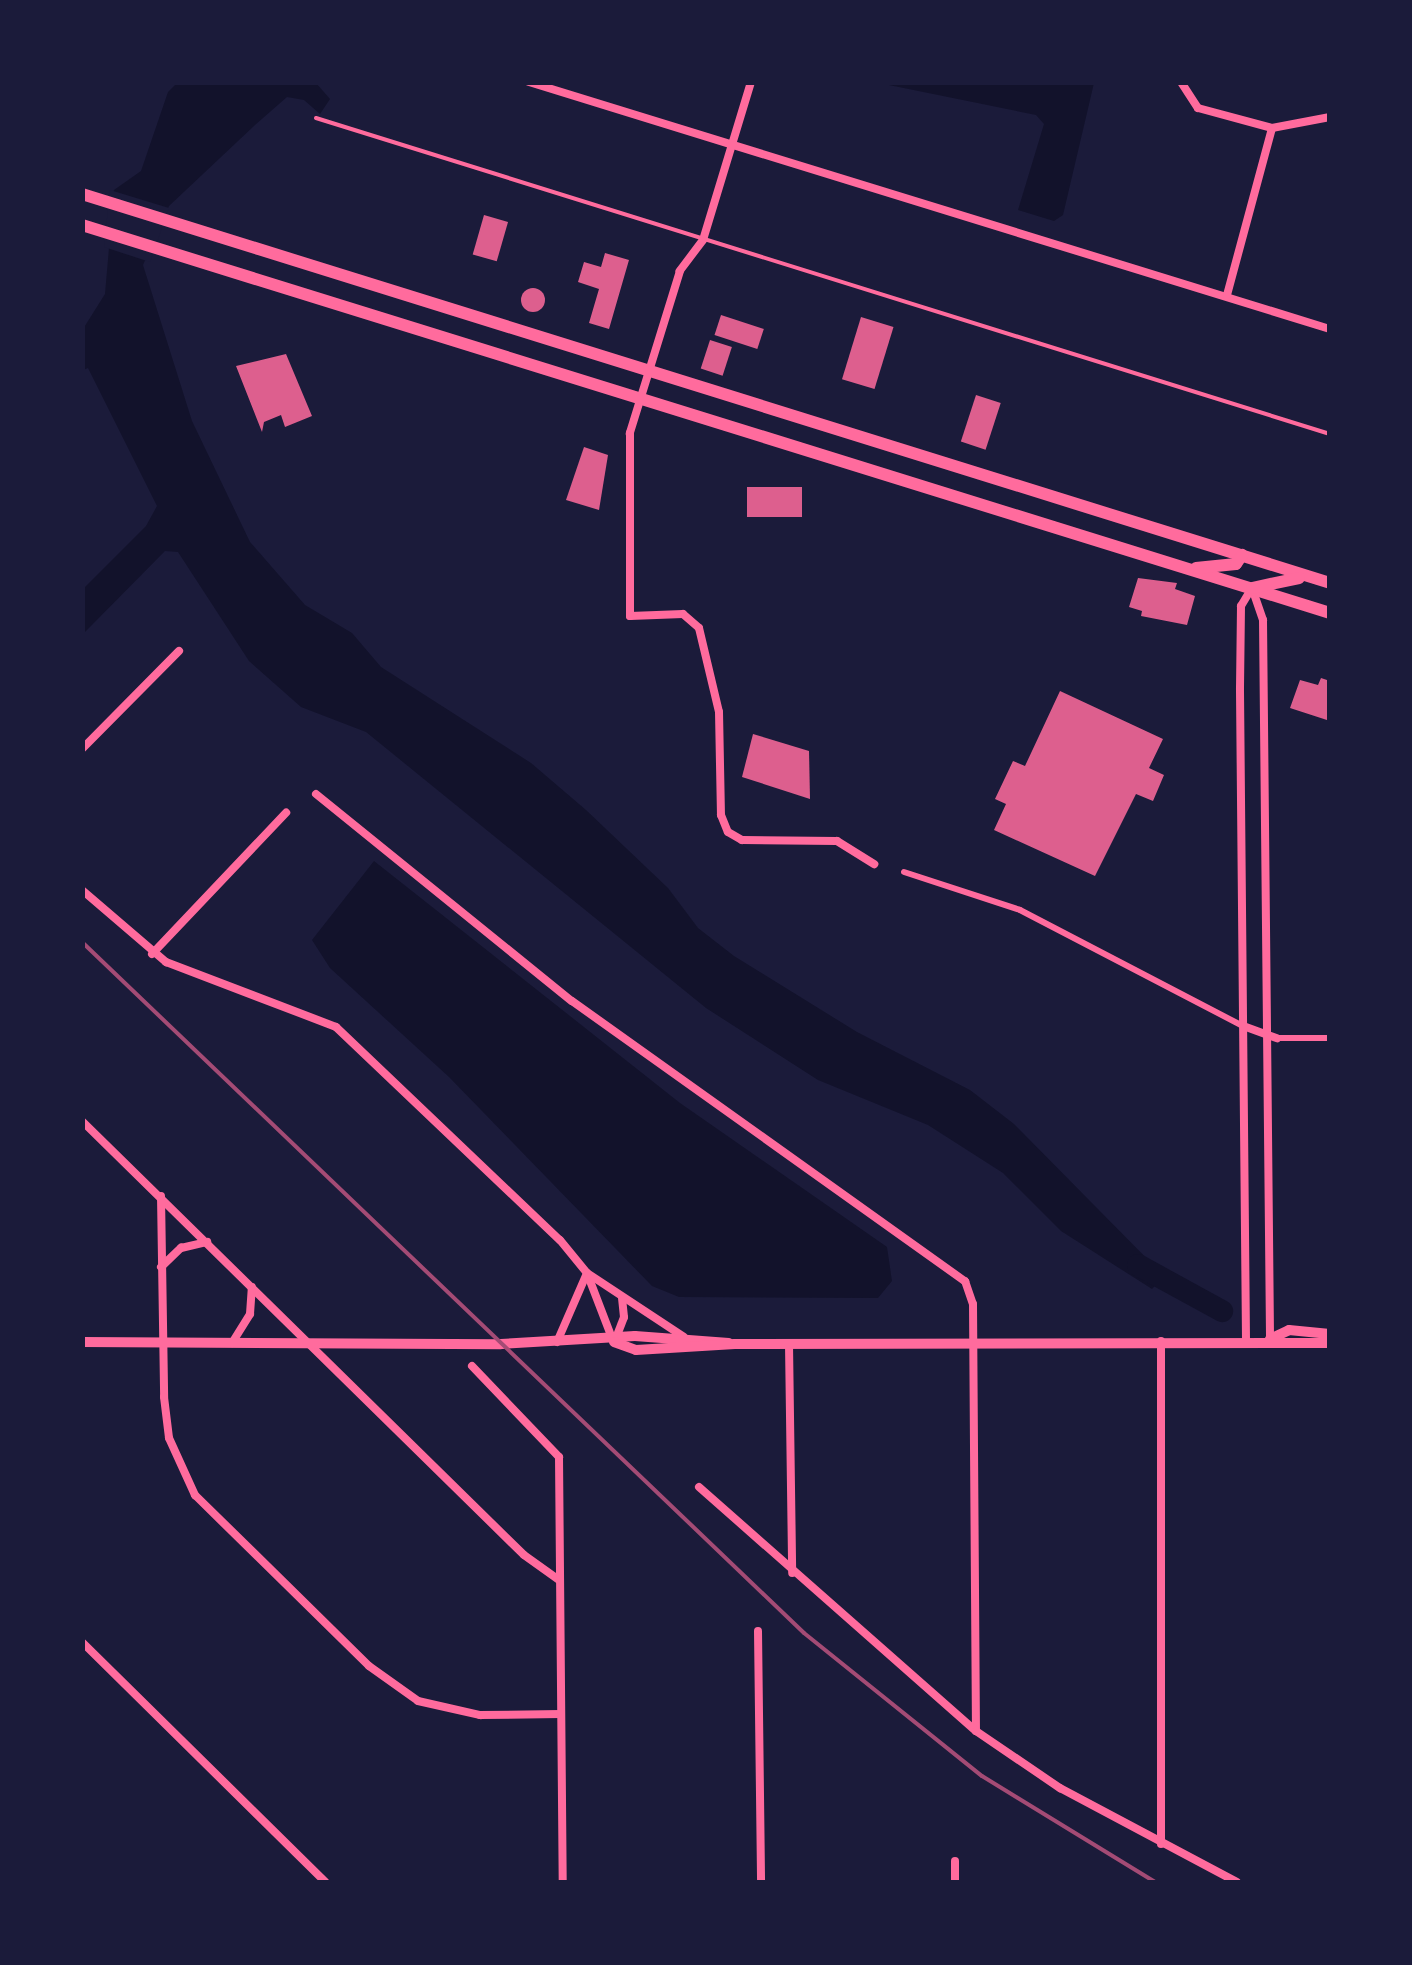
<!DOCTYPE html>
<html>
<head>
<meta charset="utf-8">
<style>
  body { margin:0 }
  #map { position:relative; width:1412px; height:1965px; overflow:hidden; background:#1b1b3a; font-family:Barlow,sans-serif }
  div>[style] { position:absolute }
  .water>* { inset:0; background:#12122b }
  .pier>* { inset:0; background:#1b1b3a }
  .river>* { height:22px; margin:-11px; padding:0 11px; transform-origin:11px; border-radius:11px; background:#12122b }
  .building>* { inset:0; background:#dd5f8e; transform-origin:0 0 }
  .round { border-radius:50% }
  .service>* { height:4px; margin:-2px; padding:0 2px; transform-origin:2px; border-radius:2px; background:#ff6b9d }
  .pedestrian>* { height:6px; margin:-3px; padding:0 3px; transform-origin:3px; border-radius:3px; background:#ff6b9d }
  .minor>* { height:8px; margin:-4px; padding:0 4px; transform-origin:4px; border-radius:4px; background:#ff6b9d }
  .tertiary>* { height:10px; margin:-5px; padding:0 5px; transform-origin:5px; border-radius:5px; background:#ff6b9d }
  .primary>* { height:12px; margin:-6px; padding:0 6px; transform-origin:6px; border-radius:6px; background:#ff6b9d }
  .rail>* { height:4px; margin:-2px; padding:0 2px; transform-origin:2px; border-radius:2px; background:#a44b75 }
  span { translate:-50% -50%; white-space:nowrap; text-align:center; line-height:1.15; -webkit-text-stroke:10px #1b1b3a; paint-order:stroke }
  .frame { position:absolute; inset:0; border:85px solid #1b1b3a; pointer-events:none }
</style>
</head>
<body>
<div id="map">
  <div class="water">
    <i style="clip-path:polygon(177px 83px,316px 83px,330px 99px,320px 114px,304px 100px,287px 97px,255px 125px,169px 206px,143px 265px,192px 421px,250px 542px,305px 605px,352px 633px,381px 667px,531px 763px,586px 810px,668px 888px,698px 928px,734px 956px,857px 1032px,970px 1090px,1014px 1124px,1164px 1276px,1152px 1289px,1061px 1231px,1003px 1173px,928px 1125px,818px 1080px,706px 1008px,366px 732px,301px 707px,249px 661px,178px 552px,165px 551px,83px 634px,83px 589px,146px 526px,157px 506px,88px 368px,83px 370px,83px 329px,105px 294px,114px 190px,141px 171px,168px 92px)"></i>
    <i style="clip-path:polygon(879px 83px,1094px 83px,1063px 215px,1054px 221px,1018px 210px,1044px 124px,1036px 115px)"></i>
    <i style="clip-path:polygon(374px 861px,680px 1103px,887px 1247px,892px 1281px,878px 1298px,679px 1297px,652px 1286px,449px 1077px,330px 968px,312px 940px)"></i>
  </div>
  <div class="pier">
    <i style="clip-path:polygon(110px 190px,169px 208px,150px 262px,104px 247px)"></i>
  </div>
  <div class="river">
    <i style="left:1138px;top:1265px;width:96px;rotate:28.7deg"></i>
  </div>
  <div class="building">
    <i style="left:484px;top:215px;width:25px;height:41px;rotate:16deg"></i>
    <i style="clip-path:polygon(605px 253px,629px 260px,609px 329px,589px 323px,599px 289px,578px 282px,584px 262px,601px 267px)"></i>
    <i class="round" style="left:521px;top:288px;width:24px;height:24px"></i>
    <i style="left:721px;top:315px;width:45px;height:21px;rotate:18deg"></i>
    <i style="left:861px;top:317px;width:34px;height:65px;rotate:17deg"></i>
    <i style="left:710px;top:340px;width:23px;height:30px;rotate:18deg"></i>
    <i style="clip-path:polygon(286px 354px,312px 416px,285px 427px,281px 415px,264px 422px,262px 432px,236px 366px)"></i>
    <i style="left:976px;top:395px;width:26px;height:49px;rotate:18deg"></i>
    <i style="clip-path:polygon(584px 447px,608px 455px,599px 510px,566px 500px)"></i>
    <i style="left:802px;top:487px;width:30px;height:55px;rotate:90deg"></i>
    <i style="clip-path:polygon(1138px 578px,1177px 583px,1175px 589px,1195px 596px,1187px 625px,1141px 616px,1142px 611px,1129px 607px)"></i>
    <i style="clip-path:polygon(1321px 678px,1330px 681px,1330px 721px,1290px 708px,1300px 680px,1318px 685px)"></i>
    <i style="clip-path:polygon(1060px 691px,1163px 739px,1149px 768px,1164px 775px,1153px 801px,1136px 794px,1095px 876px,994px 830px,1006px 804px,995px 799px,1013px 761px,1025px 766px)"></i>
    <i style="clip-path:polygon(753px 734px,809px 751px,810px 799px,742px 777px)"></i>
  </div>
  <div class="service">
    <i style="left:316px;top:118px;width:1062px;rotate:17.31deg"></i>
  </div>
  <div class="pedestrian">
    <i style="left:904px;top:872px;width:122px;rotate:18.1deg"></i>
    <i style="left:1020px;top:910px;width:254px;rotate:27.5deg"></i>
    <i style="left:1277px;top:1038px;width:53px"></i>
  </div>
  <div class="minor">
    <i style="left:529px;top:82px;width:838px;rotate:17.14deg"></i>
    <i style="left:751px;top:82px;width:165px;rotate:106.9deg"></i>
    <i style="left:703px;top:240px;width:39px;rotate:127deg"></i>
    <i style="left:680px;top:271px;width:170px;rotate:107.2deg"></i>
    <i style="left:630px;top:433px;width:183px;rotate:90deg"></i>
    <i style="left:630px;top:616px;width:53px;rotate:-2.2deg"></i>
    <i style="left:683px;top:614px;width:21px;rotate:41deg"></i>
    <i style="left:699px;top:628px;width:86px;rotate:76.6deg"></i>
    <i style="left:719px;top:712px;width:103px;rotate:88.9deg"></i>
    <i style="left:721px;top:815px;width:18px;rotate:68deg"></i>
    <i style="left:728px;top:832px;width:16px;rotate:30deg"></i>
    <i style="left:742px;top:840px;width:95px;rotate:0.6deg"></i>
    <i style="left:837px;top:841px;width:44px;rotate:31.9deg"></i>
    <i style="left:1181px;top:82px;width:31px;rotate:57deg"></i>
    <i style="left:1198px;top:108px;width:77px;rotate:15.1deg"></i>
    <i style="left:1272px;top:128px;width:59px;rotate:-10.7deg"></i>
    <i style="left:1227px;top:295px;width:173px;rotate:-74.9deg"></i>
    <i style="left:1252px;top:588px;width:34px;rotate:71deg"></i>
    <i style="left:1263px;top:620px;width:719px;rotate:89.44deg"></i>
    <i style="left:82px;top:749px;width:138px;rotate:-45.3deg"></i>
    <i style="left:316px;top:794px;width:329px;rotate:39deg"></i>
    <i style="left:572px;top:1001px;width:483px;rotate:35.5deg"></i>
    <i style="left:965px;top:1281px;width:24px;rotate:71deg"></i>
    <i style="left:973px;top:1304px;width:427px;rotate:89.6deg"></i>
    <i style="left:82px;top:890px;width:111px;rotate:40.6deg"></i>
    <i style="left:166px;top:962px;width:182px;rotate:20.9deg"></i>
    <i style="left:336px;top:1027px;width:309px;rotate:43.6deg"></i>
    <i style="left:560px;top:1240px;width:43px;rotate:50.7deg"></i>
    <i style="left:587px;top:1273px;width:70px;rotate:69deg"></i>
    <i style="left:152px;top:954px;width:195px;rotate:-46.5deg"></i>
    <i style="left:1246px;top:1027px;width:33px;rotate:20deg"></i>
    <i style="left:82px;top:1121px;width:619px;rotate:44.48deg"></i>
    <i style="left:524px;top:1555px;width:43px;rotate:35.5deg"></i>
    <i style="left:161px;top:1196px;width:201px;rotate:89.1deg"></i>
    <i style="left:164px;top:1397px;width:41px;rotate:83deg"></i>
    <i style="left:169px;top:1438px;width:63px;rotate:65.5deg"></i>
    <i style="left:195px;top:1495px;width:244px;rotate:44.5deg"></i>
    <i style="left:369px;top:1666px;width:60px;rotate:35.5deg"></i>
    <i style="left:418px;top:1701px;width:64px;rotate:12.7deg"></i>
    <i style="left:480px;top:1715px;width:81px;rotate:-0.7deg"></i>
    <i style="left:161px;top:1267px;width:28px;rotate:-44deg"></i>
    <i style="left:181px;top:1248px;width:27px;rotate:-13deg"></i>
    <i style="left:587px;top:1273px;width:116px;rotate:33.4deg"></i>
    <i style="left:616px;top:1338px;width:22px;rotate:-69deg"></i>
    <i style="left:624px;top:1317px;width:19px;rotate:-96deg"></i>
    <i style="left:1246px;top:1340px;width:652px;rotate:-90.53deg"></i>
    <i style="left:1240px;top:688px;width:82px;rotate:-89.3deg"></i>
    <i style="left:1241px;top:606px;width:21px;rotate:-59deg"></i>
    <i style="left:1161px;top:1341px;width:503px;rotate:90deg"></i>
    <i style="left:557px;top:1342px;width:75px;rotate:-66.5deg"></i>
    <i style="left:232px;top:1343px;width:34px;rotate:-58deg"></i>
    <i style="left:250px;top:1314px;width:27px;rotate:-86deg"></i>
    <i style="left:789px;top:1344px;width:229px;rotate:89.2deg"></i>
    <i style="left:472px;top:1366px;width:126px;rotate:46.3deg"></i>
    <i style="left:559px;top:1457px;width:425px;rotate:89.5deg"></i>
    <i style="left:699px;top:1487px;width:369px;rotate:41.4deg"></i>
    <i style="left:976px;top:1731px;width:102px;rotate:34.2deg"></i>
    <i style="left:1060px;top:1788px;width:200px;rotate:28deg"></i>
    <i style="left:758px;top:1631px;width:251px;rotate:89.3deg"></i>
    <i style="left:82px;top:1642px;width:342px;rotate:44.6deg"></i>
    <i style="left:955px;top:1861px;width:21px;rotate:90deg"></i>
  </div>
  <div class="tertiary">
    <i style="left:1270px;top:1339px;width:21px;rotate:-25deg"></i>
    <i style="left:1289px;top:1330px;width:41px;rotate:5.6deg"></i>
    <i style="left:82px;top:1342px;width:419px;rotate:0.3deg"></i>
    <i style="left:501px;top:1344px;width:134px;rotate:-3.4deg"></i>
    <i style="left:635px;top:1336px;width:94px;rotate:4.3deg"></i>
    <i style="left:614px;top:1342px;width:23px;rotate:20deg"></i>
    <i style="left:636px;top:1350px;width:99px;rotate:-3.5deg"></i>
    <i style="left:735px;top:1344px;width:595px;rotate:-0.1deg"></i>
  </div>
  <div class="primary">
    <i style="left:82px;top:194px;width:1307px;rotate:17.31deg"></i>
    <i style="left:82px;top:225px;width:1307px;rotate:17.27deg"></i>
    <i style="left:1196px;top:568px;width:40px;rotate:-5.7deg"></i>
    <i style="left:1236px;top:564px;width:11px;rotate:-56deg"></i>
    <i style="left:1252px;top:588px;width:48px;rotate:-12deg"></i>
  </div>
  <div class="rail">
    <i style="left:82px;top:942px;width:999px;rotate:43.74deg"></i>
    <i style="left:804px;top:1633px;width:228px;rotate:38.8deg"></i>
    <i style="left:982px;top:1776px;width:203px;rotate:31.5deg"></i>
  </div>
  <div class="frame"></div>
</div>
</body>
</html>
